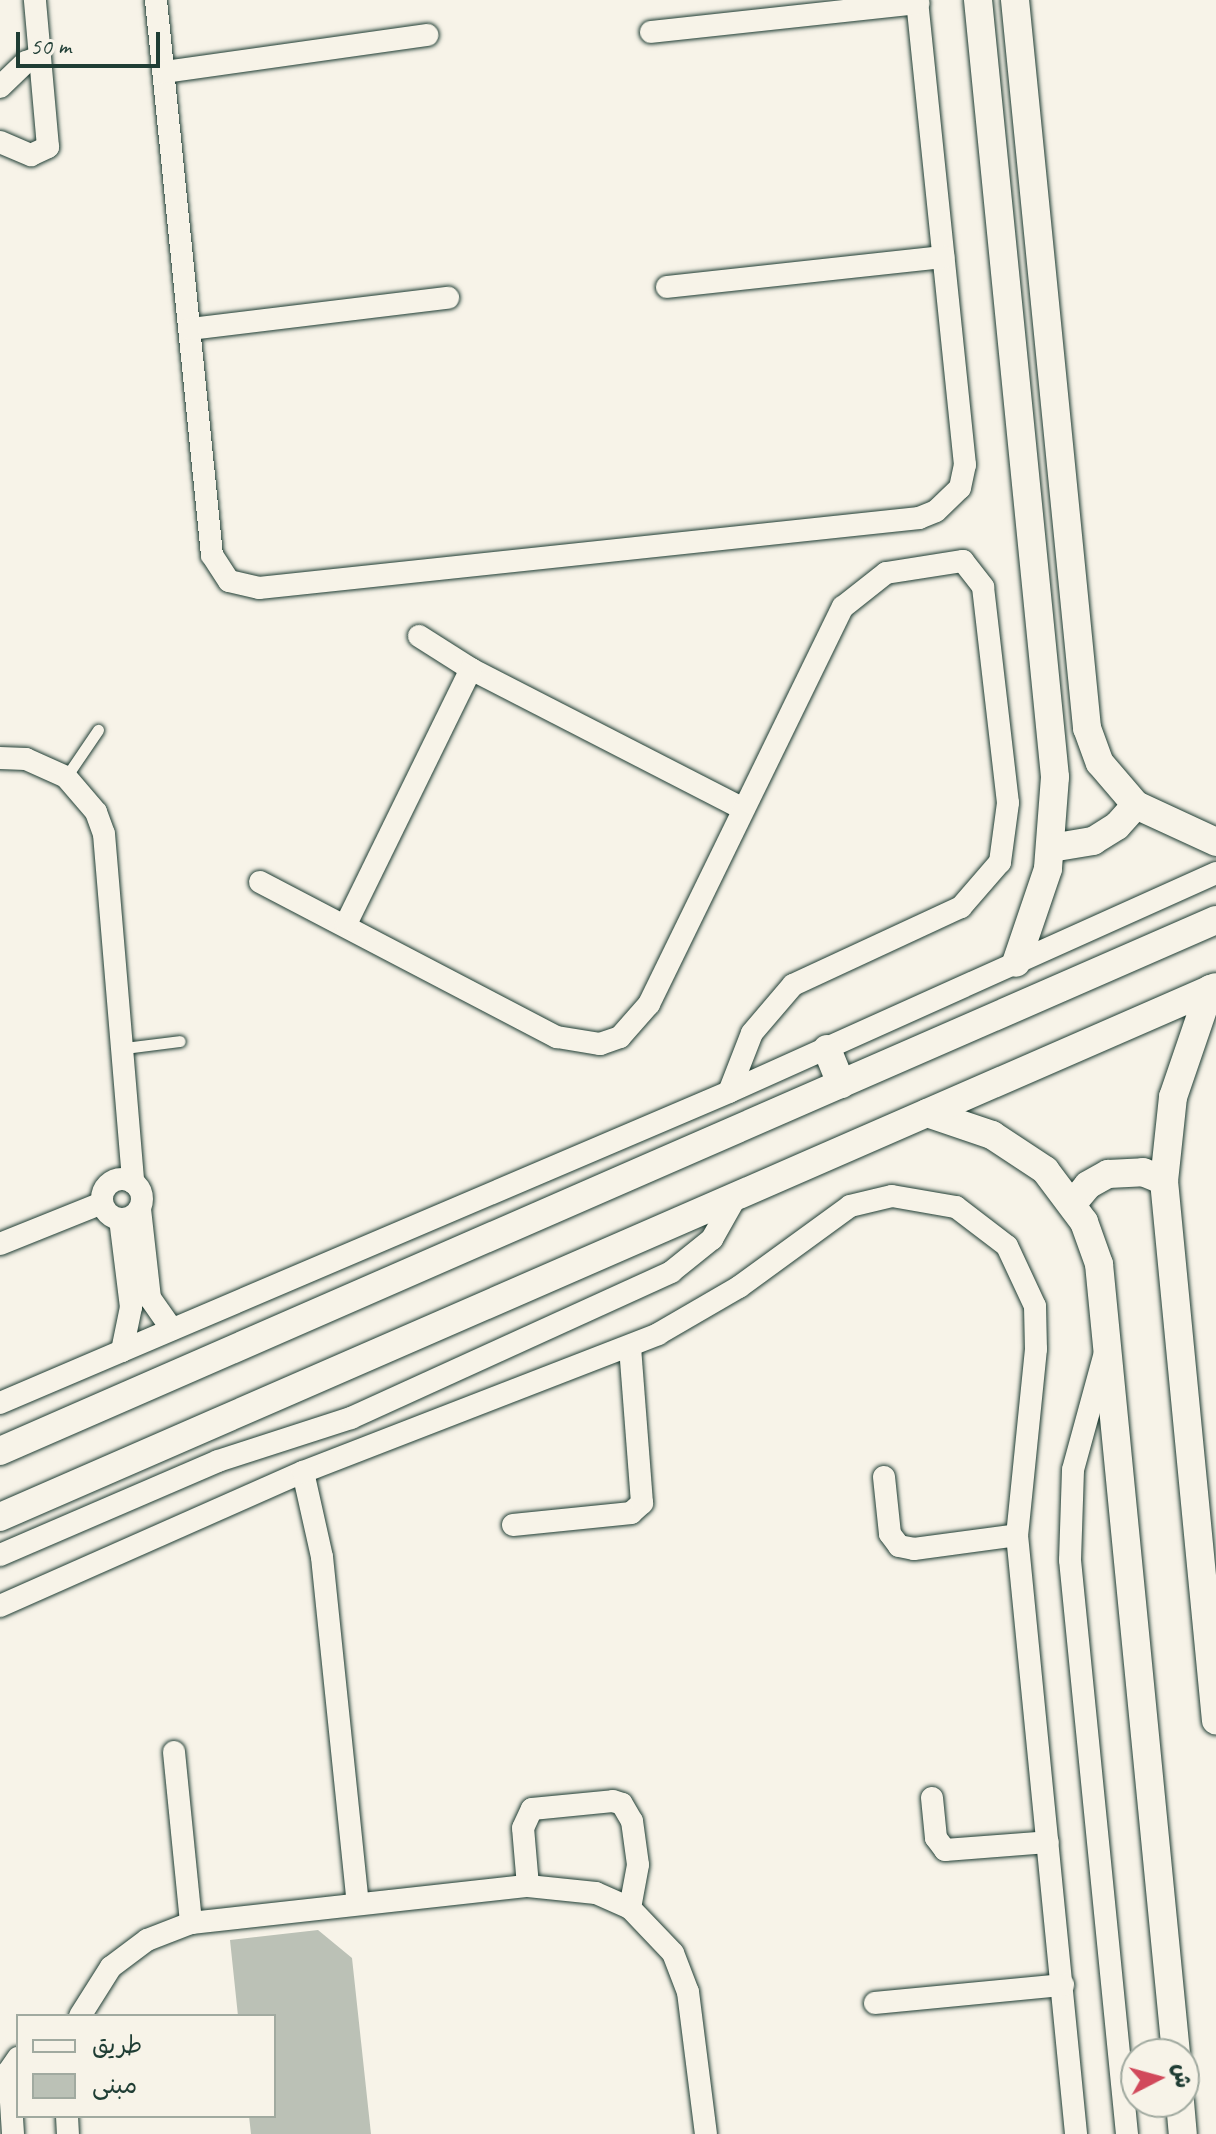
<!DOCTYPE html>
<html>
<head>
<meta charset="utf-8">
<style>
  body { margin:0 }
  #map { position:relative; width:1216px; height:2134px; overflow:hidden; background:#f7f3e8; font-family:Caveat,"Playpen Sans Arabic",sans-serif }
  div>[style] { position:absolute }
  .building>* { inset:0; background:#bbc1b6 }
  .roads { filter:drop-shadow(0 0 2px #1f3d34) drop-shadow(0 0 2px #1f3d34) }
  .service>* { height:11px; margin:-5.5px; padding:0 5.5px; transform-origin:5.5px; border-radius:5.5px; background:#f7f3e8 }
  .minor>* { height:22px; margin:-11px; padding:0 11px; transform-origin:11px; border-radius:11px; background:#f7f3e8 }
  .minor>.ring { margin:-11px; padding:0; box-sizing:content-box; background:none; border:22px solid #f7f3e8; border-radius:50% }
  .tertiary>* { height:28px; margin:-14px; padding:0 14px; transform-origin:14px; border-radius:14px; background:#f7f3e8 }
  span { translate:-50% -50%; white-space:nowrap; text-align:center; line-height:1.15; -webkit-text-stroke:6px #f7f3e8; paint-order:stroke }
  .legend { position:absolute; left:16px; top:2014px; width:260px; height:104px; box-sizing:border-box; background:#f7f3e8; border:2px solid #a1aaa0; margin:0; padding:10px 14px; list-style:none; font-size:24px; color:#1f3d34 }
  .legend li { display:flex; align-items:center; gap:16px; height:40px }
  .legend b { width:40px; border:2px solid #a1aaa0 }
  .north { position:absolute; left:1120px; top:2038px; width:80px; height:80px; box-sizing:border-box; background:#f7f3e8; border:2px solid #a1aaa0; border-radius:50%; rotate:84deg; font-size:22px; font-weight:700; line-height:32px; text-align:center; color:#1f3d34 }
  .north::after { content:''; display:block; margin:auto; width:28px; height:36px; background:#d1495b; clip-path:polygon(50% 0,100% 100%,50% 72%,0 100%) }
  .scale { position:absolute; left:16px; top:32px; width:144px; height:36px; box-sizing:border-box; border:4px solid #1f3d34; border-top:0; padding-left:10px; font-size:24px; line-height:28px; white-space:nowrap; color:#1f3d34; -webkit-text-stroke:6px #f7f3e8; paint-order:stroke }
</style>
</head>
<body>
<div id="map">
  <div class="building">
    <i style="clip-path:polygon(318px 1930px,352px 1958px,371px 2134px,251px 2134px,249px 2116px,274px 2116px,274px 2016px,238px 2016px,230px 1940px)"></i>
  </div>
  <div class="roads">
    <div class="service">
      <i style="left:66px;top:777px;width:57px;rotate:-55.8deg"></i>
      <i style="left:124px;top:1048px;width:56px;rotate:-7.1deg"></i>
    </div>
    <div class="minor">
      <i style="left:156px;top:0;width:558px;rotate:84.24deg"></i>
      <i style="left:212px;top:555px;width:31px;rotate:57deg"></i>
      <i style="left:229px;top:581px;width:31px;rotate:13deg"></i>
      <i style="left:259px;top:588px;width:664px;rotate:-6.05deg"></i>
      <i style="left:919px;top:518px;width:18px;rotate:-22deg"></i>
      <i style="left:936px;top:511px;width:33px;rotate:-44deg"></i>
      <i style="left:960px;top:488px;width:24px;rotate:-78deg"></i>
      <i style="left:965px;top:465px;width:467px;rotate:-95.9deg"></i>
      <i style="left:651px;top:32px;width:269px;rotate:-6.2deg"></i>
      <i style="left:164px;top:72px;width:266px;rotate:-8deg"></i>
      <i style="left:0;top:87px;width:36px;rotate:-44deg"></i>
      <i style="left:26px;top:62px;width:15px;rotate:-20deg"></i>
      <i style="left:0;top:142px;width:34px;rotate:23deg"></i>
      <i style="left:31px;top:155px;width:19px;rotate:-25deg"></i>
      <i style="left:48px;top:147px;width:148px;rotate:-95.1deg"></i>
      <i style="left:667px;top:287px;width:278px;rotate:-6.2deg"></i>
      <i style="left:190px;top:329px;width:260px;rotate:-6.9deg"></i>
      <i style="left:419px;top:636px;width:62px;rotate:32.4deg"></i>
      <i style="left:471px;top:669px;width:306px;rotate:27.2deg"></i>
      <i style="left:0;top:758px;width:26px;rotate:2deg"></i>
      <i style="left:26px;top:759px;width:44px;rotate:24.2deg"></i>
      <i style="left:66px;top:777px;width:46px;rotate:49.4deg"></i>
      <i style="left:96px;top:812px;width:23px;rotate:70deg"></i>
      <i style="left:104px;top:834px;width:350px;rotate:85.2deg"></i>
      <i style="left:260px;top:882px;width:335px;rotate:27.6deg"></i>
      <i style="left:557px;top:1037px;width:44px;rotate:9.2deg"></i>
      <i style="left:600px;top:1044px;width:21px;rotate:-19deg"></i>
      <i style="left:620px;top:1037px;width:44px;rotate:-48.7deg"></i>
      <i style="left:649px;top:1004px;width:442px;rotate:-64deg"></i>
      <i style="left:843px;top:607px;width:55px;rotate:-38.3deg"></i>
      <i style="left:886px;top:573px;width:78px;rotate:-8.9deg"></i>
      <i style="left:963px;top:561px;width:33px;rotate:52deg"></i>
      <i style="left:983px;top:587px;width:217px;rotate:83.4deg"></i>
      <i style="left:1008px;top:803px;width:60px;rotate:97.7deg"></i>
      <i style="left:1000px;top:862px;width:60px;rotate:130.9deg"></i>
      <i style="left:961px;top:907px;width:185px;rotate:155.1deg"></i>
      <i style="left:793px;top:985px;width:63px;rotate:130.5deg"></i>
      <i style="left:752px;top:1033px;width:63px;rotate:111.3deg"></i>
      <i style="left:346px;top:924px;width:284px;rotate:-63.9deg"></i>
      <i class="ring" style="left:102px;top:1179px;width:18px;height:18px"></i>
      <i style="left:140px;top:1209px;width:90px;rotate:83.6deg"></i>
      <i style="left:150px;top:1298px;width:38px;rotate:55deg"></i>
      <i style="left:120px;top:1219px;width:89px;rotate:82.9deg"></i>
      <i style="left:131px;top:1307px;width:45px;rotate:101.6deg"></i>
      <i style="left:0;top:1244px;width:110px;rotate:-21.9deg"></i>
      <i style="left:1106px;top:1349px;width:125px;rotate:105.3deg"></i>
      <i style="left:1073px;top:1470px;width:90px;rotate:91.9deg"></i>
      <i style="left:1070px;top:1560px;width:577px;rotate:84.33deg"></i>
      <i style="left:0;top:1403px;width:793px;rotate:-23.1deg"></i>
      <i style="left:729px;top:1092px;width:534px;rotate:-24.21deg"></i>
      <i style="left:303px;top:1472px;width:87px;rotate:77.4deg"></i>
      <i style="left:322px;top:1557px;width:348px;rotate:84.1deg"></i>
      <i style="left:884px;top:1477px;width:57px;rotate:84deg"></i>
      <i style="left:890px;top:1534px;width:15px;rotate:53deg"></i>
      <i style="left:899px;top:1546px;width:15px;rotate:11deg"></i>
      <i style="left:914px;top:1549px;width:104px;rotate:-7.7deg"></i>
      <i style="left:513px;top:1525px;width:119px;rotate:-5.8deg"></i>
      <i style="left:631px;top:1513px;width:15px;rotate:-42deg"></i>
      <i style="left:642px;top:1503px;width:156px;rotate:-94.4deg"></i>
      <i style="left:0;top:1555px;width:237px;rotate:-23.3deg"></i>
      <i style="left:218px;top:1461px;width:140px;rotate:-17.9deg"></i>
      <i style="left:351px;top:1418px;width:352px;rotate:-24.5deg"></i>
      <i style="left:671px;top:1272px;width:53px;rotate:-38.8deg"></i>
      <i style="left:712px;top:1239px;width:53px;rotate:-60.5deg"></i>
      <i style="left:0;top:1606px;width:331px;rotate:-23.9deg"></i>
      <i style="left:303px;top:1472px;width:381px;rotate:-21.2deg"></i>
      <i style="left:658px;top:1334px;width:94px;rotate:-30.1deg"></i>
      <i style="left:739px;top:1287px;width:137px;rotate:-36.1deg"></i>
      <i style="left:850px;top:1206px;width:43px;rotate:-13.4deg"></i>
      <i style="left:892px;top:1196px;width:65px;rotate:9.8deg"></i>
      <i style="left:956px;top:1207px;width:64px;rotate:37.4deg"></i>
      <i style="left:1007px;top:1246px;width:66px;rotate:65deg"></i>
      <i style="left:1035px;top:1306px;width:43px;rotate:88.7deg"></i>
      <i style="left:1036px;top:1349px;width:187px;rotate:95.8deg"></i>
      <i style="left:1017px;top:1535px;width:602px;rotate:84.37deg"></i>
      <i style="left:174px;top:1752px;width:172px;rotate:84.3deg"></i>
      <i style="left:932px;top:1798px;width:40px;rotate:84.3deg"></i>
      <i style="left:936px;top:1838px;width:15px;rotate:53deg"></i>
      <i style="left:945px;top:1850px;width:103px;rotate:-4.4deg"></i>
      <i style="left:528px;top:1886px;width:58px;rotate:-94.9deg"></i>
      <i style="left:523px;top:1828px;width:21px;rotate:-65deg"></i>
      <i style="left:532px;top:1809px;width:81px;rotate:-5.6deg"></i>
      <i style="left:613px;top:1801px;width:9px;rotate:18deg"></i>
      <i style="left:622px;top:1804px;width:20px;rotate:60deg"></i>
      <i style="left:632px;top:1821px;width:44px;rotate:82.2deg"></i>
      <i style="left:638px;top:1865px;width:44px;rotate:100.5deg"></i>
      <i style="left:875px;top:2003px;width:189px;rotate:-5.5deg"></i>
      <i style="left:80px;top:2016px;width:58px;rotate:-57.7deg"></i>
      <i style="left:111px;top:1967px;width:45px;rotate:-36.9deg"></i>
      <i style="left:147px;top:1940px;width:47px;rotate:-21.1deg"></i>
      <i style="left:191px;top:1923px;width:339px;rotate:-6.3deg"></i>
      <i style="left:528px;top:1886px;width:68px;rotate:5.9deg"></i>
      <i style="left:596px;top:1893px;width:37px;rotate:24deg"></i>
      <i style="left:630px;top:1908px;width:62px;rotate:46.3deg"></i>
      <i style="left:673px;top:1953px;width:42px;rotate:69deg"></i>
      <i style="left:688px;top:1992px;width:143px;rotate:82.8deg"></i>
      <i style="left:67px;top:2116px;width:18px;rotate:87deg"></i>
      <i style="left:13px;top:2134px;width:63px;rotate:-93.6deg"></i>
      <i style="left:9px;top:2071px;width:16px;rotate:-55deg"></i>
    </div>
    <div class="tertiary">
      <i style="left:978px;top:0;width:781px;rotate:84.34deg"></i>
      <i style="left:1055px;top:777px;width:92px;rotate:94.4deg"></i>
      <i style="left:1048px;top:869px;width:99px;rotate:108.8deg"></i>
      <i style="left:1015px;top:0;width:732px;rotate:84.35deg"></i>
      <i style="left:1087px;top:728px;width:37px;rotate:70deg"></i>
      <i style="left:1100px;top:763px;width:55px;rotate:49.4deg"></i>
      <i style="left:1136px;top:805px;width:88px;rotate:24.8deg"></i>
      <i style="left:1051px;top:848px;width:43px;rotate:-9.5deg"></i>
      <i style="left:1093px;top:841px;width:28px;rotate:-32deg"></i>
      <i style="left:1117px;top:826px;width:28px;rotate:-48deg"></i>
      <i style="left:1210px;top:989px;width:114px;rotate:108.9deg"></i>
      <i style="left:1173px;top:1097px;width:84px;rotate:96.1deg"></i>
      <i style="left:1164px;top:1181px;width:542px;rotate:84.5deg"></i>
      <i style="left:827px;top:1049px;width:38px;rotate:68deg"></i>
      <i style="left:927px;top:1113px;width:69px;rotate:18.7deg"></i>
      <i style="left:992px;top:1135px;width:64px;rotate:33.4deg"></i>
      <i style="left:1045px;top:1170px;width:65px;rotate:53.1deg"></i>
      <i style="left:1084px;top:1222px;width:45px;rotate:70.3deg"></i>
      <i style="left:1099px;top:1264px;width:794px;rotate:84.43deg"></i>
      <i style="left:1073px;top:1203px;width:23px;rotate:-50deg"></i>
      <i style="left:1088px;top:1185px;width:23px;rotate:-29deg"></i>
      <i style="left:1108px;top:1174px;width:35px;rotate:-3deg"></i>
      <i style="left:1143px;top:1172px;width:23px;rotate:23deg"></i>
      <i style="left:0;top:1451px;width:1327px;rotate:-23.59deg"></i>
      <i style="left:0;top:1517px;width:1326px;rotate:-23.55deg"></i>
      <i style="left:1180px;top:2102px;width:32px;rotate:85deg"></i>
    </div>
  </div>
  <ul class="legend">
  <li><b style="height:10px;background:#f7f3e8"></b>طريق</li>
  <li><b style="height:22px;background:#bbc1b6"></b>مبنى</li>
  </ul>
  <div class="north">ش</div>
  <div class="scale">50 m</div>
</div>
</body>
</html>
